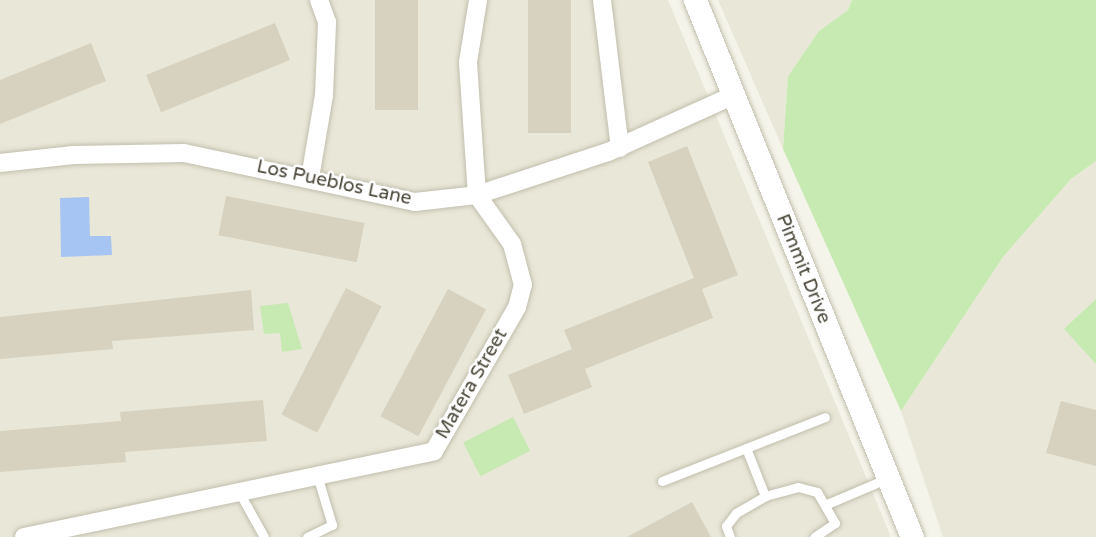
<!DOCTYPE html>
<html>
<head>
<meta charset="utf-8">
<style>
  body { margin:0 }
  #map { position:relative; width:1096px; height:537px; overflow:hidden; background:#f5f4ea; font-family:"Varela Round",sans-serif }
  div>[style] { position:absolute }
  .residential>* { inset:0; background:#e9e7d8 }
  .green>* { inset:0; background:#c7eab2; transform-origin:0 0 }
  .water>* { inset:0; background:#a6c5f2 }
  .building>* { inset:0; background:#d7d2bf; transform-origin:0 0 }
  .roads { filter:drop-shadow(0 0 2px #c1beac) drop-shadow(0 0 2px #c1beac) }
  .service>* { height:9px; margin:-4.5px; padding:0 4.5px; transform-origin:4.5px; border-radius:4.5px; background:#fff }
  .minor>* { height:18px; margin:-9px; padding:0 9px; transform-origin:9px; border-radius:9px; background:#fff }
  .tertiary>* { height:23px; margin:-11.5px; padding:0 11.5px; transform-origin:11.5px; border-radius:11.5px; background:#fff }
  span { translate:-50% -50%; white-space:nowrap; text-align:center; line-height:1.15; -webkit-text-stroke:5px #fff; paint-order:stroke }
  .street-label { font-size:19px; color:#4a4638 }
</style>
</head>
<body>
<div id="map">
  <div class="residential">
    <i style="clip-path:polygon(0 0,668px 0,891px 537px,0 537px)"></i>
    <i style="clip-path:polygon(718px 0,852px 0,848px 10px,819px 31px,788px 76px,783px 149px)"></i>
    <i style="clip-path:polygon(1096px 161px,1096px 537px,943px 537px,901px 411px,1003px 257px,1071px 179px)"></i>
  </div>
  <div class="green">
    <i style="clip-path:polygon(852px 0,1096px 0,1096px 161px,1071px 179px,1003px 257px,901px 411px,783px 149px,788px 76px,819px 31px,848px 10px)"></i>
    <i style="clip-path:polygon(1096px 299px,1096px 364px,1064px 329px)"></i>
    <i style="clip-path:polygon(288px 303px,302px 349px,282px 352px,280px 333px,264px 334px,260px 306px)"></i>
    <i style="left:513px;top:417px;width:38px;height:56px;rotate:63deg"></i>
  </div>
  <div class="water">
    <i style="clip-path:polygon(89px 197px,90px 236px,111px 236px,112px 255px,61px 257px,60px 198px)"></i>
  </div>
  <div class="building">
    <i style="left:375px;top:0;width:43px;height:110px"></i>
    <i style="left:528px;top:0;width:43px;height:133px"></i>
    <i style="left:275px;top:23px;width:40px;height:139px;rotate:68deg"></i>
    <i style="clip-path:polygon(91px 43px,106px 81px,0 124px,0 80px)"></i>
    <i style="clip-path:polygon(687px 146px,738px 275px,702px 289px,713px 318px,585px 369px,592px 387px,524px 414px,508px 375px,572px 349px,564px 330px,694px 278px,648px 162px)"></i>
    <i style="left:226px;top:196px;width:141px;height:40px;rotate:11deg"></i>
    <i style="left:346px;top:288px;width:40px;height:142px;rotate:27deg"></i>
    <i style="left:448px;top:289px;width:43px;height:144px;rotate:28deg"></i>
    <i style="clip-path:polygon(251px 290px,254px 330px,112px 341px,113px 349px,0 359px,0 317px)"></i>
    <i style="clip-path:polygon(263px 400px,267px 441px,125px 452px,126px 462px,0 472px,0 431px,121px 421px,120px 412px)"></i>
    <i style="clip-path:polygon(1061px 401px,1096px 410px,1096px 466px,1046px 453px)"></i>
    <i style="clip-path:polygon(692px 502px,711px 537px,627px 537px)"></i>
  </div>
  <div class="roads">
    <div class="service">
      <i style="left:746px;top:448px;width:52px;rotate:68.4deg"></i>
      <i style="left:662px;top:481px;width:175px;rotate:-21.4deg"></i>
      <i style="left:239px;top:492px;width:51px;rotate:60.9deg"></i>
      <i style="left:827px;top:504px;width:64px;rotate:-23deg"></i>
      <i style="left:307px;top:537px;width:28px;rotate:-26deg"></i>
      <i style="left:332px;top:525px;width:52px;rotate:-106.7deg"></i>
      <i style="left:730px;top:537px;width:12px;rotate:-110deg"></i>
      <i style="left:726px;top:526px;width:16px;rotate:-52deg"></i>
      <i style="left:736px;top:513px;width:34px;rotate:-30deg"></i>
      <i style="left:765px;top:496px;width:34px;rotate:-15deg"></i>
      <i style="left:798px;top:487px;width:20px;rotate:15deg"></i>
      <i style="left:817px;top:492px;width:36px;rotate:60deg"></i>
      <i style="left:835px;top:523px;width:25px;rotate:146deg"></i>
    </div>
    <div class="minor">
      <i style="left:602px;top:0;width:149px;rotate:83.1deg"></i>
      <i style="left:0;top:163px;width:74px;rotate:-6.2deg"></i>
      <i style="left:74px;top:155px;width:110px;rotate:-1deg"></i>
      <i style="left:184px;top:153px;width:236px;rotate:12deg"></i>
      <i style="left:415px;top:202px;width:62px;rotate:-6.4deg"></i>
      <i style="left:477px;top:195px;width:138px;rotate:-18.2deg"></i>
      <i style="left:608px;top:152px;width:138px;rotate:-24.3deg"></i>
      <i style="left:310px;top:178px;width:84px;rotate:-80.4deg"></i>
      <i style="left:324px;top:95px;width:73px;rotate:-87.6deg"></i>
      <i style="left:327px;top:22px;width:23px;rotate:-110deg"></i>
      <i style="left:24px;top:537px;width:419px;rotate:-11.8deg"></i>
      <i style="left:434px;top:451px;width:166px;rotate:-60deg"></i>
      <i style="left:517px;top:307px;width:23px;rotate:-75deg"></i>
      <i style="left:523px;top:285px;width:42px;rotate:-105deg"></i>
      <i style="left:512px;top:244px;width:60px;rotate:-125.5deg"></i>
      <i style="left:477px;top:195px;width:133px;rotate:-93.9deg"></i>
      <i style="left:468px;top:62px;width:63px;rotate:-80.8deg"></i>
    </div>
    <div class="tertiary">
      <i style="left:695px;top:0;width:579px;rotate:68deg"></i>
    </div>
  </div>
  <div class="street-label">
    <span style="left:334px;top:183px;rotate:12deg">Los Pueblos Lane</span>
    <span style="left:803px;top:269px;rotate:68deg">Pimmit Drive</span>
    <span style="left:472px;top:384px;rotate:-60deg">Matera Street</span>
  </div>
</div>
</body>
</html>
